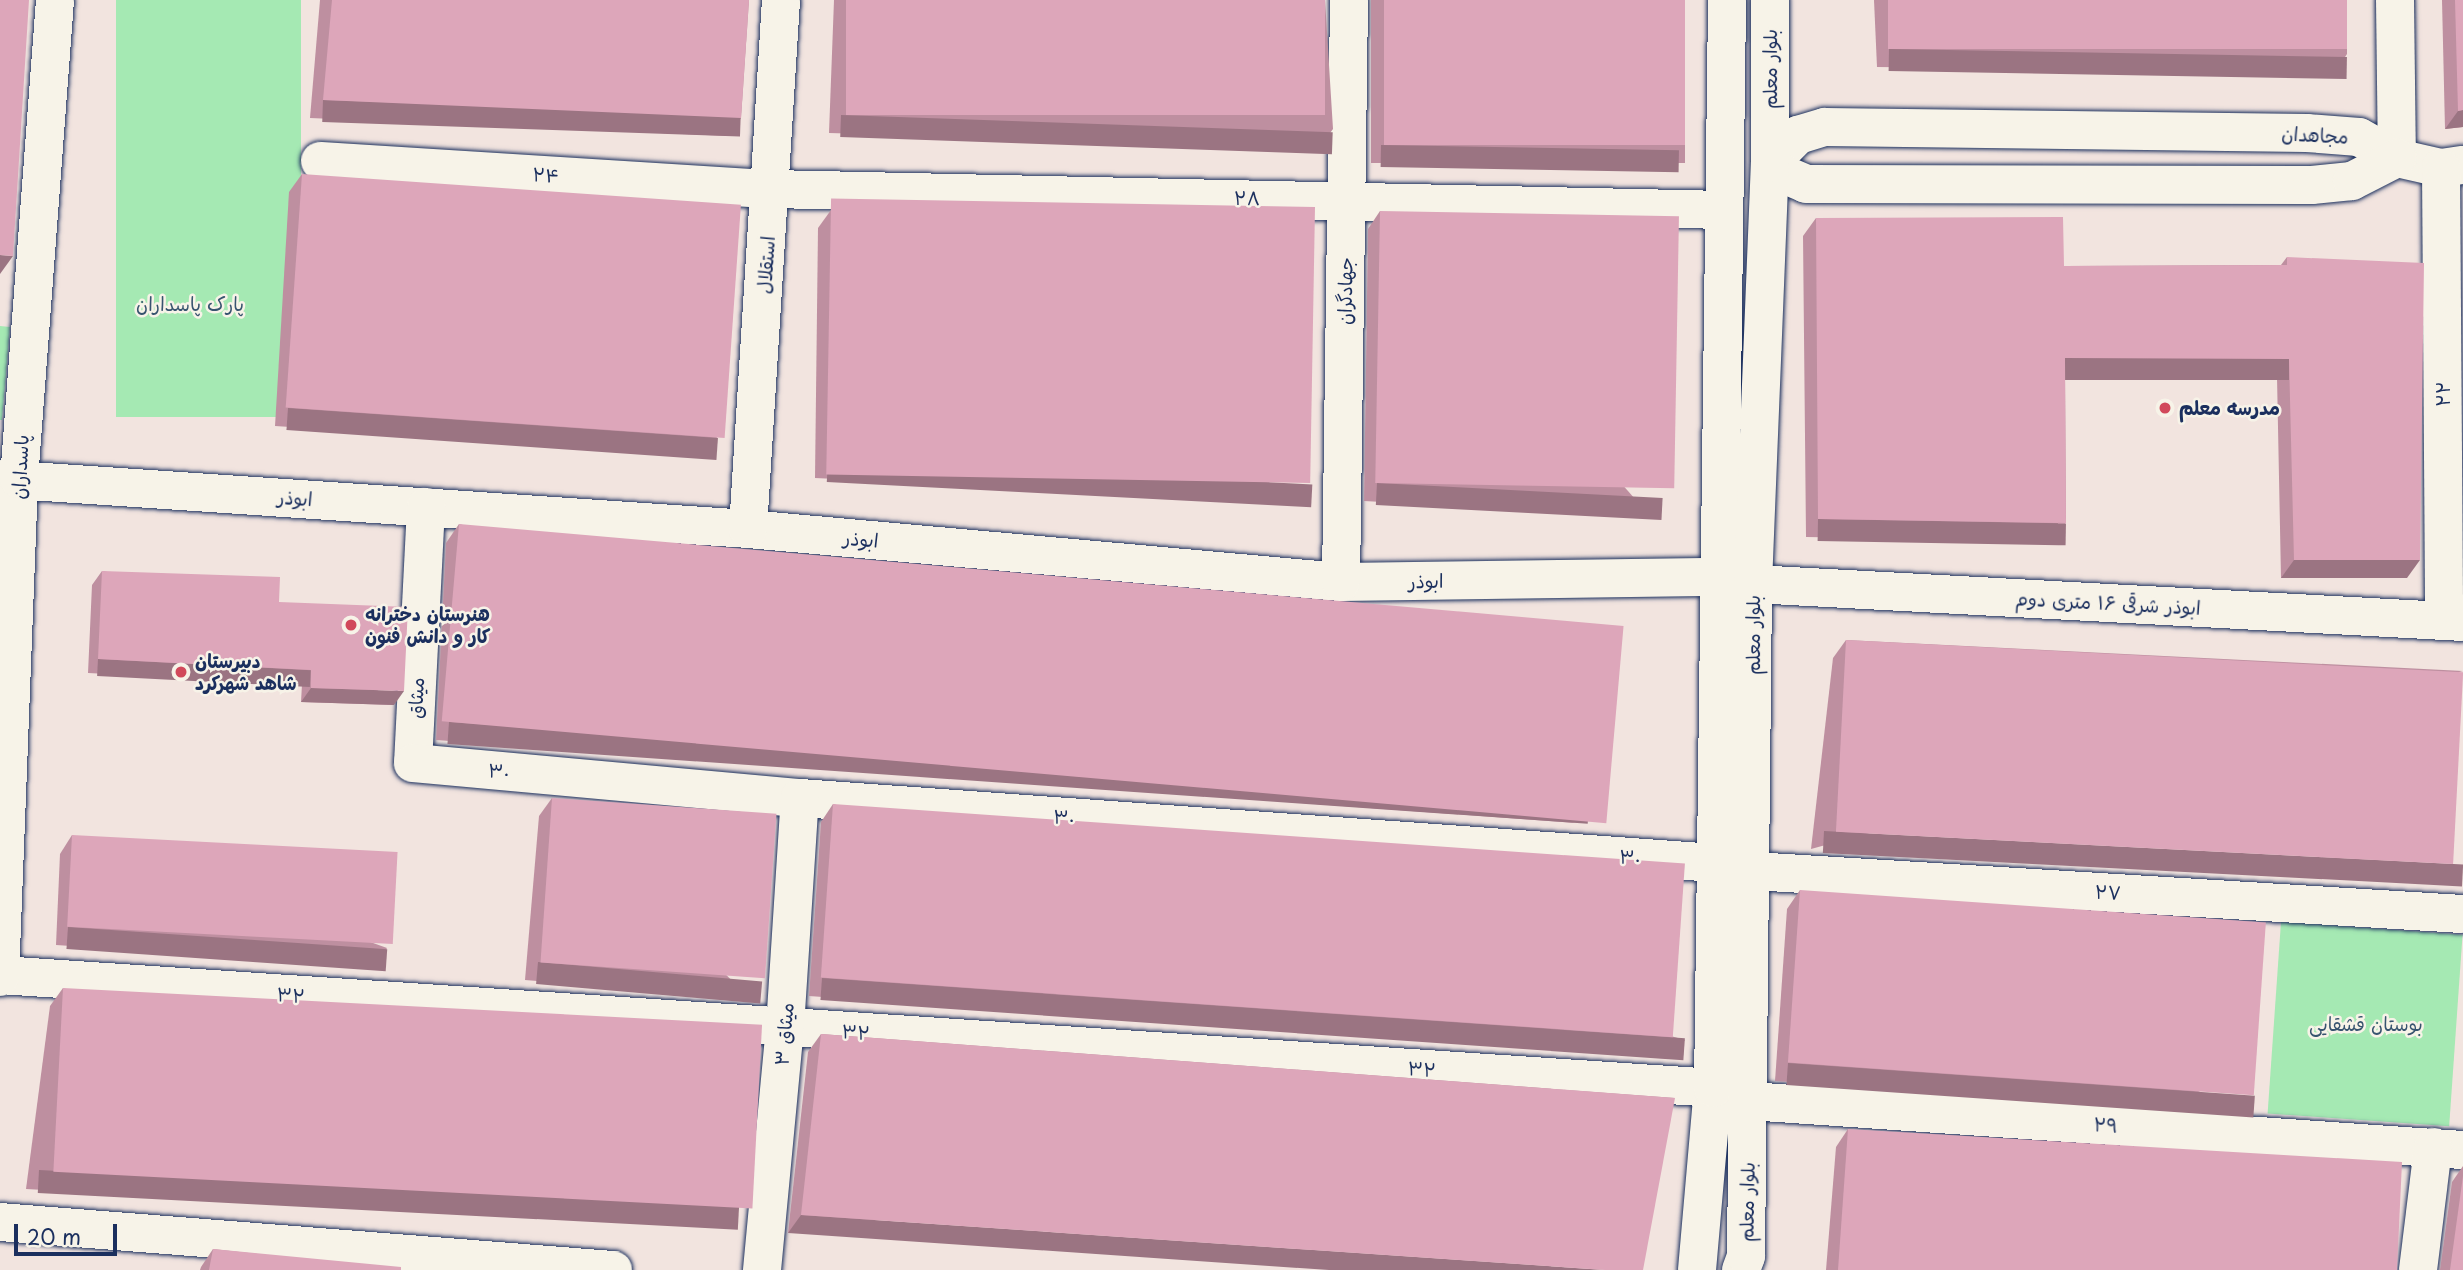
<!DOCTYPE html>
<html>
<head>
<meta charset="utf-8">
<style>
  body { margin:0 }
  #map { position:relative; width:2463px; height:1270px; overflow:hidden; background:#f2e4df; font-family:"Playpen Sans","Playpen Sans Arabic",sans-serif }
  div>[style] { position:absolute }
  .green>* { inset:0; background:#a5e9b3; transform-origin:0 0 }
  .roads { filter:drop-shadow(0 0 2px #1b2f5e) drop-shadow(0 0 2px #1b2f5e) }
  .minor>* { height:38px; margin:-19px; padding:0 19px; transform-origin:19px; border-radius:19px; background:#f7f3e8 }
  .wall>* { inset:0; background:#be8fa0; transform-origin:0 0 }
  .shaded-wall>* { inset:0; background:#9b7482; transform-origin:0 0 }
  .building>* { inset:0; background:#dda6ba; transform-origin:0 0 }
  .dots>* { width:19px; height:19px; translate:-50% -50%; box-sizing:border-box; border:4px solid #f7f3e8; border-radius:50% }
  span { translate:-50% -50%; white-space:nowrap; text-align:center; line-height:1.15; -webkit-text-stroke:5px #f7f3e8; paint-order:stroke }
  .street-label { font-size:19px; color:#1b2f5e }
  .park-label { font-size:19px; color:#37546f }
  .poi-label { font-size:19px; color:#1b2f5e; font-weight:700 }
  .left { translate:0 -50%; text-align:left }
  .scale { position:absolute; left:14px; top:1224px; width:103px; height:32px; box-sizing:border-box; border:4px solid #1b2f5e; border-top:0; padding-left:9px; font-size:21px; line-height:24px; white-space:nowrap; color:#1b2f5e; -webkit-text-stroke:5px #f7f3e8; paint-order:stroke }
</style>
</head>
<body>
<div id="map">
  <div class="green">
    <i style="left:116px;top:0;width:185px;height:417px"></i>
    <i style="clip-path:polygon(0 326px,10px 327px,2px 420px,0 420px)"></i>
    <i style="left:2281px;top:922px;width:182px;height:192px;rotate:4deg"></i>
  </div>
  <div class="roads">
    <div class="minor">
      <i style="left:2395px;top:0;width:158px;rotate:89.3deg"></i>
      <i style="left:320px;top:161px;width:452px;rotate:3.6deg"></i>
      <i style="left:771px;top:189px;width:953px;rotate:1.26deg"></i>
      <i style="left:1770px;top:163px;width:40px;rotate:-45deg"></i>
      <i style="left:1798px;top:135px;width:28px;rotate:-17deg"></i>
      <i style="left:1825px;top:127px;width:482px;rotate:0.7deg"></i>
      <i style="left:2307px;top:133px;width:52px;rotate:4.4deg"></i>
      <i style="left:2359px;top:137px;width:43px;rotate:28.9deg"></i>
      <i style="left:2397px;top:158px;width:45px;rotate:12.8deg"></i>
      <i style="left:2441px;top:168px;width:22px;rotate:-8deg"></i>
      <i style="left:1770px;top:163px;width:17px;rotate:40deg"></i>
      <i style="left:1783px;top:174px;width:25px;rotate:23deg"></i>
      <i style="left:1806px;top:184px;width:506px;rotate:0.11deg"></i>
      <i style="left:2312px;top:185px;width:40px;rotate:-5.7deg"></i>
      <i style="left:2352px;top:181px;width:51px;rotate:-27.1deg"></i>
      <i style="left:2441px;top:168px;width:452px;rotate:89.6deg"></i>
      <i style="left:0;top:479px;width:750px;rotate:3.82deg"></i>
      <i style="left:748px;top:529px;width:595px;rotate:5.11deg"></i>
      <i style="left:1341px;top:582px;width:381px;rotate:-0.8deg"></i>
      <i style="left:1722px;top:577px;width:32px;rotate:13deg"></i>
      <i style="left:1753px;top:584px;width:711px;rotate:3.06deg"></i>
      <i style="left:426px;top:507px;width:256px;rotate:92.9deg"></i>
      <i style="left:413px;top:763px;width:389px;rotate:5.2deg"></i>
      <i style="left:800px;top:798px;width:918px;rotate:4.06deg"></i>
      <i style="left:748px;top:529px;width:530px;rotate:-86.43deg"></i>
      <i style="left:1341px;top:582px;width:582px;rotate:-89.21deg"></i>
      <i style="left:1753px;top:871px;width:711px;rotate:3.47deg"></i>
      <i style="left:0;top:975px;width:1717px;rotate:3.77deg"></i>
      <i style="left:0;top:977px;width:498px;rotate:-87.8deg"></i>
      <i style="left:19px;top:479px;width:480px;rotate:-85.7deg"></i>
      <i style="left:1749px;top:1101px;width:716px;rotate:3.93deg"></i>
      <i style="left:0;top:1222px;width:615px;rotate:4.48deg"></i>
      <i style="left:762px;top:1270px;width:244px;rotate:-84.6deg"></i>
      <i style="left:785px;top:1027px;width:229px;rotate:-86.3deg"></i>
      <i style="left:1697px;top:1270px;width:183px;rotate:-85deg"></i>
      <i style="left:1713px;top:1088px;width:1088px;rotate:-89.26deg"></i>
      <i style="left:1741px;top:1270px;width:15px;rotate:-70deg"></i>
      <i style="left:1746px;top:1256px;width:672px;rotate:-89.4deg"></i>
      <i style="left:1753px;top:584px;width:421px;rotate:-87.7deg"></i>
      <i style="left:1770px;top:163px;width:163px;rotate:-90deg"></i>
      <i style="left:2418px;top:1270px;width:124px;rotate:-83deg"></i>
    </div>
  </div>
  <div class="wall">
    <i style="clip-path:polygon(320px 0,749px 0,741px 118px,729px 136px,310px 118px)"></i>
    <i style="clip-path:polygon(834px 0,1325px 0,1333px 129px,1320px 147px,829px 133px)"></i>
    <i style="left:1371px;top:0;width:314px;height:163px"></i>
    <i style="clip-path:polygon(1874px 0,2347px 0,2347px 54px,2335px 72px,1877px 67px)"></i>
    <i style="clip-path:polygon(2442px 0,2463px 0,2463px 127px,2445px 129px)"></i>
    <i style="clip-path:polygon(302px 174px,718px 436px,705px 454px,275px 426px,289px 192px)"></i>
    <i style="clip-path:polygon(831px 210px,1299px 501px,815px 478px,818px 228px)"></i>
    <i style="clip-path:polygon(1380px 211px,1651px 517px,1364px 501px,1368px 229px)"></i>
    <i style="clip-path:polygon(1816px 218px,2064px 266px,2281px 265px,2287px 257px,2407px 578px,2281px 578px,2277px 377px,2065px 376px,2066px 523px,2054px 541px,1806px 537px,1803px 236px)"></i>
    <i style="clip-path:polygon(459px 524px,1576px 823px,436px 740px,446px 543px)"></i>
    <i style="clip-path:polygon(102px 571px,279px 602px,394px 705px,301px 702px,302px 684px,88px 673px,92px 585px)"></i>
    <i style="clip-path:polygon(1846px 640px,2463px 671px,1811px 849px,1833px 658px)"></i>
    <i style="clip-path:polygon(552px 798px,749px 998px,525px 980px,539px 816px)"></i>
    <i style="clip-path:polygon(833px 804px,1685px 1040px,1672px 1058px,809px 996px,821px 822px)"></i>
    <i style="clip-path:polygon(72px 835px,387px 948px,374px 966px,56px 945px,60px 854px)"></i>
    <i style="clip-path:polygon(1800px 890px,2242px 1113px,1775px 1081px,1787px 909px)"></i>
    <i style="clip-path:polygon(63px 988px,727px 1228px,26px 1189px,50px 1006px)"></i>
    <i style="clip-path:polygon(821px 1034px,1675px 1098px,788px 1233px,808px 1052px)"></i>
    <i style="clip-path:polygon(1848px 1129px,2397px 1270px,1826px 1270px,1836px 1147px)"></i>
    <i style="clip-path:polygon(2463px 1166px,2463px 1270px,2440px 1270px,2452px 1182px)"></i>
    <i style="clip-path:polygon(213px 1249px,401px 1270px,200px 1270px,201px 1267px)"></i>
  </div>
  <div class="shaded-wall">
    <i style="left:1889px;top:49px;width:458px;height:22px;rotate:1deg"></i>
    <i style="left:323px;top:100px;width:418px;height:22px;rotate:2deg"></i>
    <i style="clip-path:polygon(2463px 110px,2463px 127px,2445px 129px,2458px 111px)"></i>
    <i style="left:841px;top:115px;width:492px;height:22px;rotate:2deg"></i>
    <i style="left:1381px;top:145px;width:298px;height:22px;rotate:1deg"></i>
    <i style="clip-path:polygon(0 255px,13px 256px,0 274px)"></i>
    <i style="left:2065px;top:358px;width:224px;height:22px"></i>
    <i style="left:288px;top:408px;width:431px;height:22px;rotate:4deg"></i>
    <i style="left:828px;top:459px;width:485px;height:23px;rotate:3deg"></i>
    <i style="left:1377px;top:483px;width:286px;height:22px;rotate:3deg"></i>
    <i style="left:1818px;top:519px;width:248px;height:22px;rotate:1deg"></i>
    <i style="clip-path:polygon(2294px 560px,2420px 560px,2407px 578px,2281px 578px)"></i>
    <i style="left:98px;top:659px;width:213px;height:17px;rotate:3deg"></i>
    <i style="clip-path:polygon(311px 688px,404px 691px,394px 705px,301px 702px)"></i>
    <i style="left:449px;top:722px;width:1143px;height:22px;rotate:4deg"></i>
    <i style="left:1824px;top:831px;width:640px;height:22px;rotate:3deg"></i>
    <i style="left:68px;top:927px;width:320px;height:22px;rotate:4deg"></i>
    <i style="left:538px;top:962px;width:225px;height:22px;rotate:5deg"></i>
    <i style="left:822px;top:978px;width:865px;height:22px;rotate:4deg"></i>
    <i style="left:1788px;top:1063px;width:468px;height:22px;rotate:4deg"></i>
    <i style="left:39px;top:1170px;width:701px;height:23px;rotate:3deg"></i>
    <i style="clip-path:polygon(801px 1215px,1605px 1270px,1329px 1270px,788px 1233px)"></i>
  </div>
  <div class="building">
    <i style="clip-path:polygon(0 0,29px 0,13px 256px,0 255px)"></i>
    <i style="clip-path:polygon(332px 0,749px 0,741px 118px,323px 100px)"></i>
    <i style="left:846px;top:0;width:479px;height:115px"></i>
    <i style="left:1384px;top:0;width:301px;height:145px"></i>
    <i style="left:1888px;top:0;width:459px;height:49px"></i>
    <i style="clip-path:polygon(2455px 0,2463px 0,2463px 110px,2458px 111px)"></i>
    <i style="left:302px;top:174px;width:440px;height:234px;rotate:4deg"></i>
    <i style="left:1315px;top:207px;width:276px;height:484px;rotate:91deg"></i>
    <i style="left:1380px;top:211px;width:299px;height:272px;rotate:1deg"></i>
    <i style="clip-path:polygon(2063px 217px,2064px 266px,2287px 265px,2287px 257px,2424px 263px,2420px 560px,2294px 560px,2289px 359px,2065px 358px,2066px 523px,1818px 519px,1816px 218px)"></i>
    <i style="left:459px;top:524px;width:1169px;height:198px;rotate:5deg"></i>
    <i style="clip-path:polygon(102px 571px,280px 577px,279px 602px,408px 607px,404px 691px,311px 688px,311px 670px,98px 659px)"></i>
    <i style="left:1846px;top:640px;width:618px;height:192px;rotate:3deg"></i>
    <i style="left:552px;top:798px;width:225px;height:165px;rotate:4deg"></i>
    <i style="left:833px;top:804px;width:854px;height:174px;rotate:4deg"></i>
    <i style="left:72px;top:835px;width:326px;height:92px;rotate:3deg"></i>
    <i style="left:1800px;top:890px;width:467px;height:173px;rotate:4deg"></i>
    <i style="left:63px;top:988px;width:700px;height:184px;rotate:3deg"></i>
    <i style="clip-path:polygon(821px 1034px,1675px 1098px,1643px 1270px,1605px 1270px,801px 1215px)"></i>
    <i style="clip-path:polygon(1848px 1129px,2402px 1162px,2397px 1270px,1838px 1270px)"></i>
    <i style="clip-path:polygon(2463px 1176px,2463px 1270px,2450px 1270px)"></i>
    <i style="clip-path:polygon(213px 1249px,401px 1267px,401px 1270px,209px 1270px)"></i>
  </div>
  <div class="dots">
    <i style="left:2165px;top:408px;background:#d1495b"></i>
    <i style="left:351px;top:625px;background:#d1495b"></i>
    <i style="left:181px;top:672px;background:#d1495b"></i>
  </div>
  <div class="street-label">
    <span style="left:1770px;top:69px;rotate:-90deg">بلوار معلم</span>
    <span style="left:2315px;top:135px;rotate:3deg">مجاهدان</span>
    <span style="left:546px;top:175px;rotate:4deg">۲۴</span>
    <span style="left:1247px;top:198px;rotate:1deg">۲۸</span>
    <span style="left:766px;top:265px;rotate:-86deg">استقلال</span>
    <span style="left:1345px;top:291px;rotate:-89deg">جهادگران</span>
    <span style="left:2443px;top:394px;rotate:-90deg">۲۲</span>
    <span style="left:20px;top:467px;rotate:-87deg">پاسداران</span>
    <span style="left:295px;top:498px;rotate:4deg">ابوذر</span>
    <span style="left:861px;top:539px;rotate:5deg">ابوذر</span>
    <span style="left:1426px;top:581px;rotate:-1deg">ابوذر</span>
    <span style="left:2108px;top:603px;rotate:3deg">ابوذر شرقی ۱۶ متری دوم</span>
    <span style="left:1753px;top:635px;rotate:-90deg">بلوار معلم</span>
    <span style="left:416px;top:698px;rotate:-87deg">میثاق</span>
    <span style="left:499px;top:771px;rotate:5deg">۳۰</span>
    <span style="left:1064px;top:817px;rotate:4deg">۳۰</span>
    <span style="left:1630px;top:857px;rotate:4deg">۳۰</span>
    <span style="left:2108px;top:892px;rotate:3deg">۲۷</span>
    <span style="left:291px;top:995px;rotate:4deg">۳۲</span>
    <span style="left:856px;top:1032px;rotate:4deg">۳۲</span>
    <span style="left:784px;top:1034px;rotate:-85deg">میثاق ۳</span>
    <span style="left:1422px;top:1069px;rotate:4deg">۳۲</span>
    <span style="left:2106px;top:1125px;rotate:4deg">۲۹</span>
    <span style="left:1747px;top:1202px;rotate:-89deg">بلوار معلم</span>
  </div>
  <div class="park-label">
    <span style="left:190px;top:304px">پارک پاسداران</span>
    <span style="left:2366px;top:1024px">بوستان قشقایی</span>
  </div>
  <div class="poi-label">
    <span class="left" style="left:2179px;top:408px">مدرسه معلم</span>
    <span class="left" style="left:365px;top:625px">هنرستان دخترانه<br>کار و دانش فنون</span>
    <span class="left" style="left:195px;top:672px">دبیرستان‌<br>شاهد شهرکرد</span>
  </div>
  <div class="scale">20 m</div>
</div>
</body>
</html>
